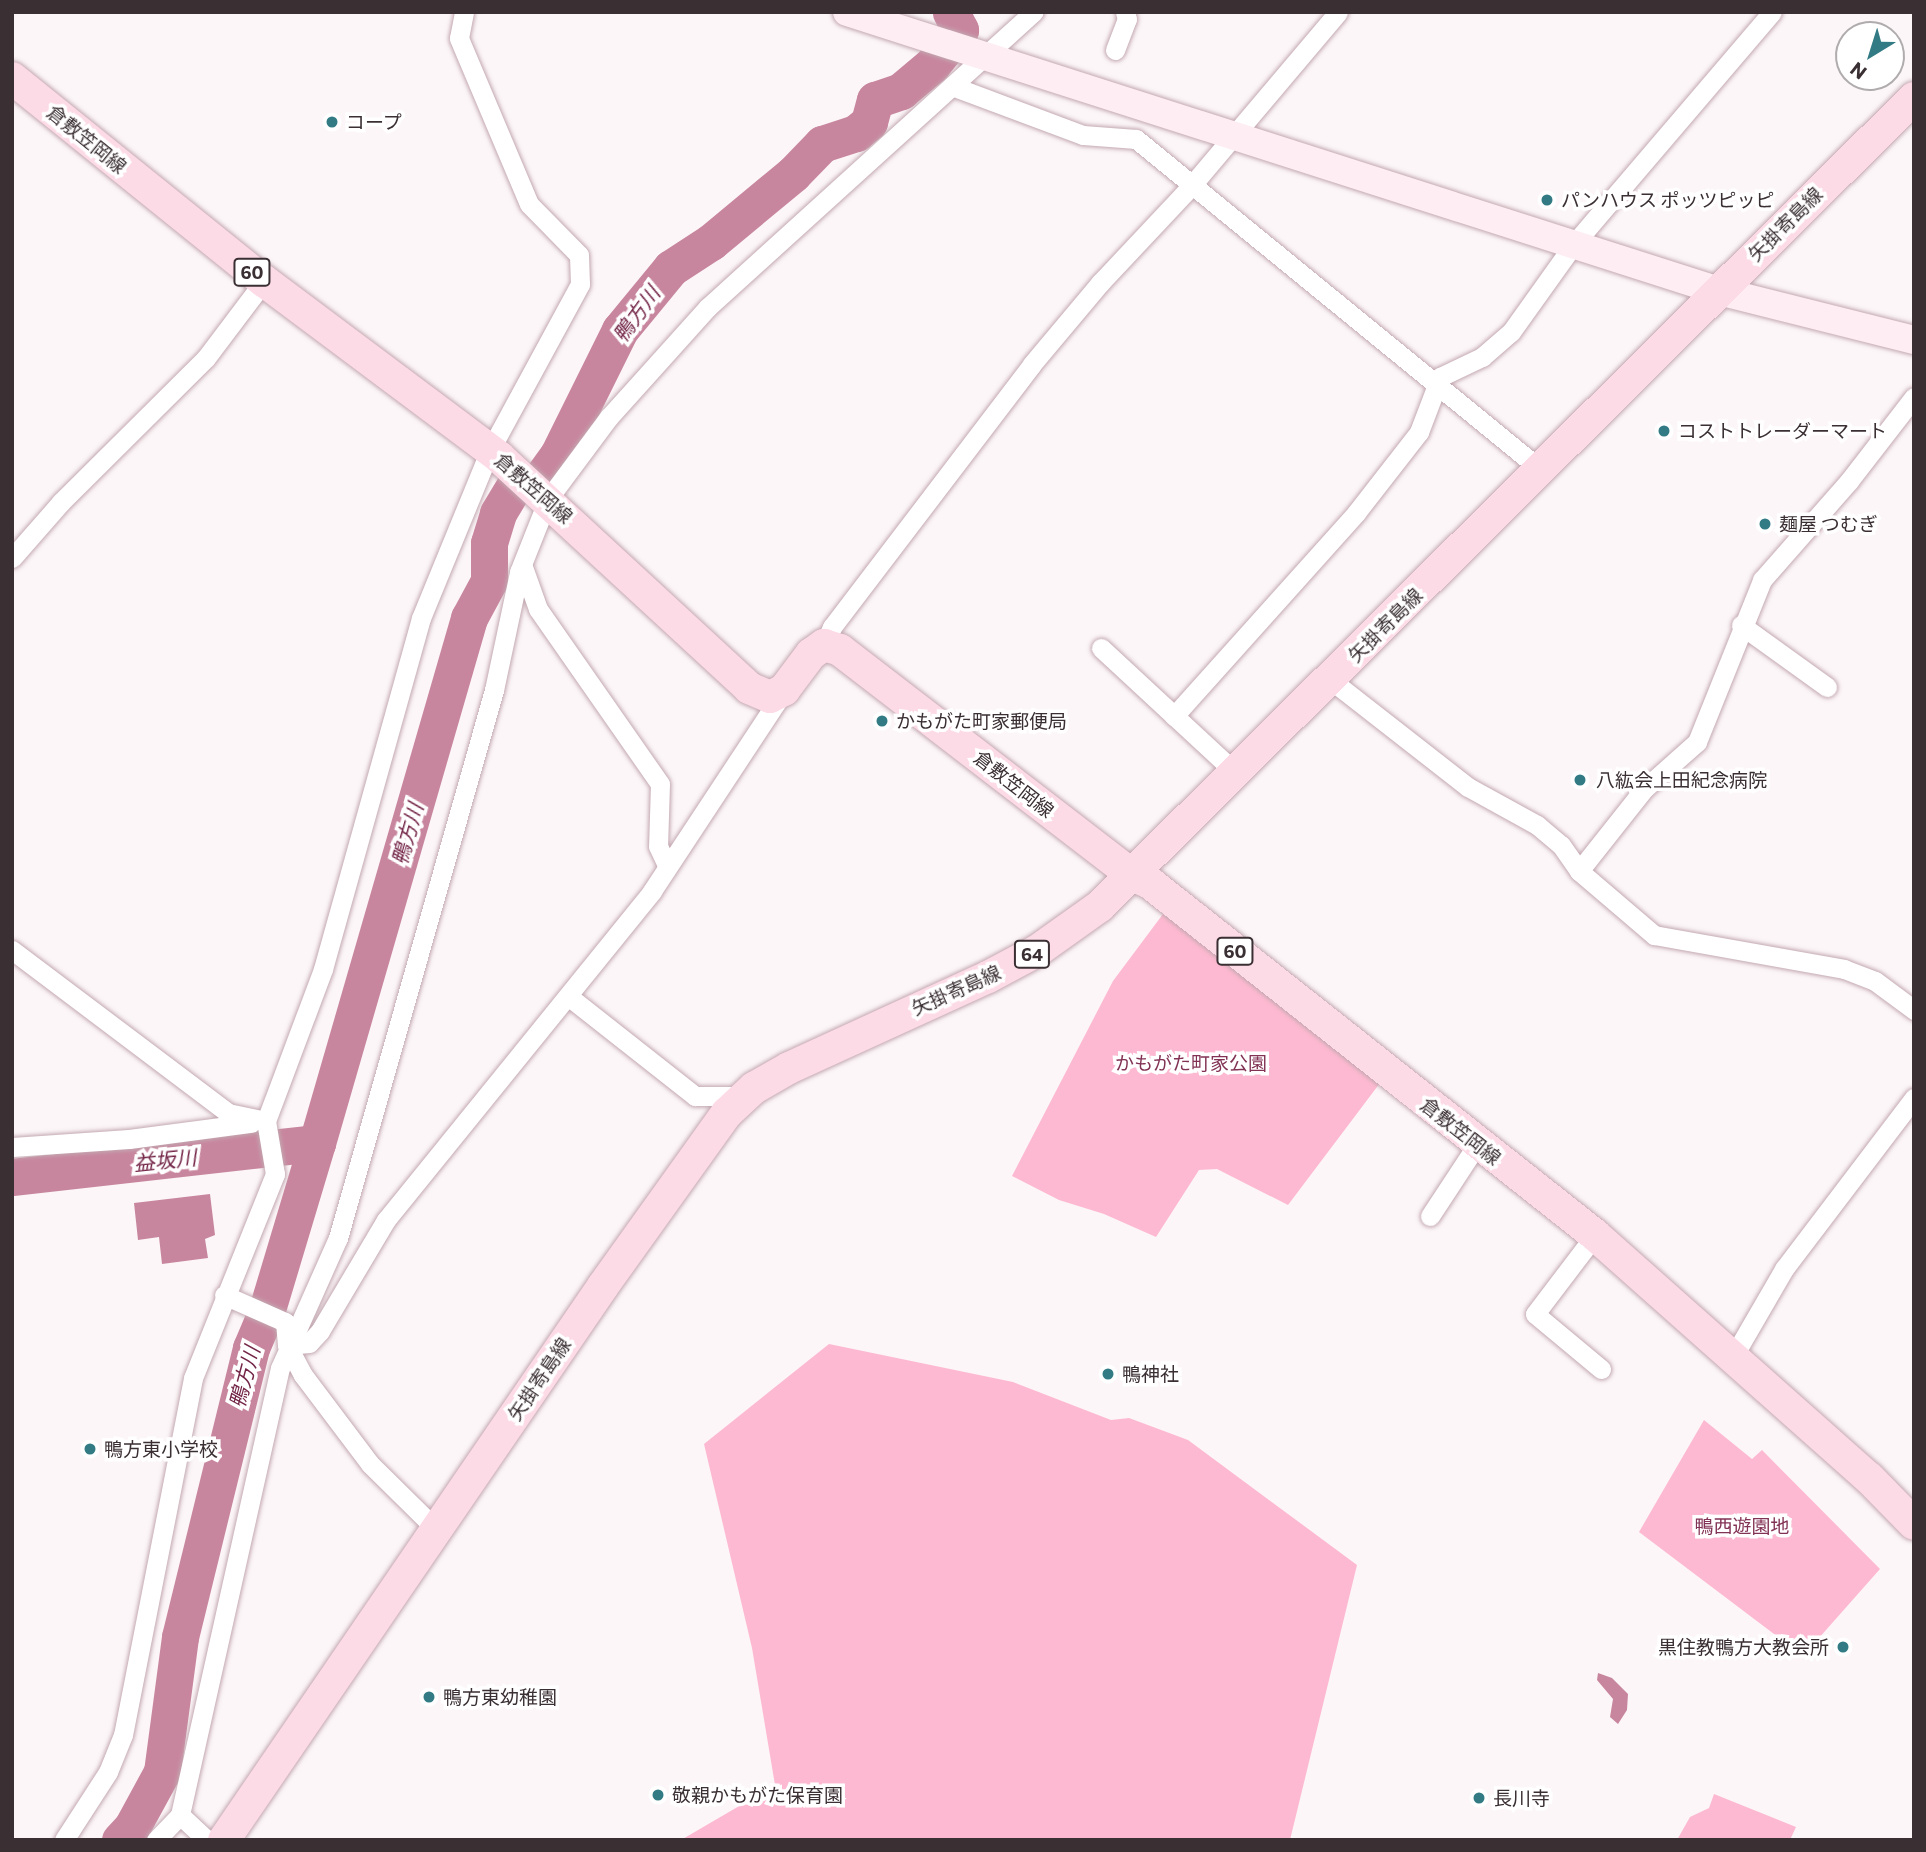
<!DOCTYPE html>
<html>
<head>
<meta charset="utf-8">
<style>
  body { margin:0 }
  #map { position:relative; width:1926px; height:1852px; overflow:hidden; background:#fcf6f8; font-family:Commissioner,"Noto Sans JP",sans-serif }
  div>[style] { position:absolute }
  .green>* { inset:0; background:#fdb9d1 }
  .water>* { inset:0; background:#c8869e }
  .river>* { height:37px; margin:-18.5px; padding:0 18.5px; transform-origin:18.5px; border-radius:18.5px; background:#c8869e }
  .roads { filter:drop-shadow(0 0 2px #c3a8b1) drop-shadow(0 0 2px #c3a8b1) }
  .street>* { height:19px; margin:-9.5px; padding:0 9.5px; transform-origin:9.5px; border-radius:9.5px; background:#fff }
  .secondary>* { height:28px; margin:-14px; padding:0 14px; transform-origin:14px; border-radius:14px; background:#feedf3 }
  .primary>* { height:32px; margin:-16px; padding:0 16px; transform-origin:16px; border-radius:16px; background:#fddbe6 }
  .dots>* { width:19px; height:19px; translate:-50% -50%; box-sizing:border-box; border:4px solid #fff; border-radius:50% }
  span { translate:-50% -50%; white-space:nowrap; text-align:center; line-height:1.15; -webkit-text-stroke:7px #fff; paint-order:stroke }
  .shield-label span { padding:2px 5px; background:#fff; border:2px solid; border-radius:5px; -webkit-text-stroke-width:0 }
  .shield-label { font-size:18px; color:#3a2f33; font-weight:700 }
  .poi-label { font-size:19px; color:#3a2f33 }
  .left { translate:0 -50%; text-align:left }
  .right { translate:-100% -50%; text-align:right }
  .street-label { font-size:19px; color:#3a2f33 }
  .park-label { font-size:19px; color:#823254 }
  .water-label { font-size:21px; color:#742648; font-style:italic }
  .frame { position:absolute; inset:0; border:14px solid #3a2f33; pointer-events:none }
  .north { position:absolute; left:1835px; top:21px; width:70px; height:70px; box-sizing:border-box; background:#fff; border:2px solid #b0acad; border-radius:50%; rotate:218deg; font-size:19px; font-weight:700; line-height:28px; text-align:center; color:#3a2f33 }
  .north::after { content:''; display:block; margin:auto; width:24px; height:32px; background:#337b84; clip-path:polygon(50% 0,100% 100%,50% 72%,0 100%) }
</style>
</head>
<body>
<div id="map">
  <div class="green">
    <i style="clip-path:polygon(1163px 914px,1383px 1079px,1288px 1205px,1217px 1169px,1199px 1170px,1156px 1237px,1104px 1214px,1059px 1200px,1012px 1176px,1113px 981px)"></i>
    <i style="clip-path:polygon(829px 1344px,1013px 1382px,1111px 1420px,1129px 1418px,1188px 1440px,1357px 1565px,1290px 1840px,681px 1840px,775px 1785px,752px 1648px,704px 1444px)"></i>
    <i style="clip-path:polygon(1704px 1420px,1752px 1459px,1762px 1450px,1880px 1569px,1803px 1656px,1639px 1532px)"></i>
    <i style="clip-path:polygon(1714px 1794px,1796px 1827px,1790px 1840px,1677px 1840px,1690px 1817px,1709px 1808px)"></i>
  </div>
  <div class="water">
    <i style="clip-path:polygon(210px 1194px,215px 1235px,205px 1239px,208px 1258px,162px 1264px,159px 1237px,138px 1240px,134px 1203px)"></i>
    <i style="clip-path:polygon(1598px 1673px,1612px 1678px,1628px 1694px,1627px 1710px,1618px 1724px,1610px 1717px,1613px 1699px,1597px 1680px)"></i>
  </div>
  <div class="river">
    <i style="left:12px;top:1177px;width:307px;rotate:-6.4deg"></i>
    <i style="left:120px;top:1840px;width:18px;rotate:-47deg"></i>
    <i style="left:132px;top:1827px;width:63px;rotate:-61.4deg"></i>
    <i style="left:162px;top:1772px;width:136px;rotate:-82.4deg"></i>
    <i style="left:180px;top:1637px;width:298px;rotate:-76.2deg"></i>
    <i style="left:251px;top:1348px;width:38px;rotate:-67deg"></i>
    <i style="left:266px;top:1313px;width:177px;rotate:-73.3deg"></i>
    <i style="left:317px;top:1143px;width:547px;rotate:-73.85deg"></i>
    <i style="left:469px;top:618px;width:42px;rotate:-61.6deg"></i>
    <i style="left:489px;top:581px;width:38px;rotate:-90deg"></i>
    <i style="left:489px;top:543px;width:31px;rotate:-73deg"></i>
    <i style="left:498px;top:513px;width:33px;rotate:-59deg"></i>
    <i style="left:515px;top:485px;width:24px;rotate:-9deg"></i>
    <i style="left:539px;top:481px;width:32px;rotate:-54deg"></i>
    <i style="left:558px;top:455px;width:140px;rotate:-63.6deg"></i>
    <i style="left:620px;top:330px;width:80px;rotate:-50.6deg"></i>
    <i style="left:671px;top:268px;width:48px;rotate:-33deg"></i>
    <i style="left:711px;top:242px;width:107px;rotate:-39.7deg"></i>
    <i style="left:793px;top:174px;width:42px;rotate:-46deg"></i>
    <i style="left:822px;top:144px;width:36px;rotate:-18deg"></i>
    <i style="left:856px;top:133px;width:17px;rotate:-40deg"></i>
    <i style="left:869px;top:122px;width:23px;rotate:-75deg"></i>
    <i style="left:875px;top:100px;width:28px;rotate:-19deg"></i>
    <i style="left:901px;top:91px;width:40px;rotate:-40deg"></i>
    <i style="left:932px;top:65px;width:45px;rotate:-51.3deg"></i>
    <i style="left:960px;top:30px;width:20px;rotate:-117deg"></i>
  </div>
  <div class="roads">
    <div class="street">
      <i style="left:1115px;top:50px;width:33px;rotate:-69deg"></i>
      <i style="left:1127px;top:19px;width:7px;rotate:-106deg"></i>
      <i style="left:952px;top:86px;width:140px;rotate:20.5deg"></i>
      <i style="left:1083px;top:135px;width:53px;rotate:4.3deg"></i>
      <i style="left:1136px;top:139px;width:522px;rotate:39.24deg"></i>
      <i style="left:12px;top:558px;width:74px;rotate:-48.8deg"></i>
      <i style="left:61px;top:502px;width:204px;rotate:-44.8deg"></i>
      <i style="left:206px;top:358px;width:96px;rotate:-53deg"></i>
      <i style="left:523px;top:567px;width:45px;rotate:70.3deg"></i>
      <i style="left:538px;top:609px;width:213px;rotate:55.1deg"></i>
      <i style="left:660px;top:784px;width:62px;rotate:91.8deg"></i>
      <i style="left:658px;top:846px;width:21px;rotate:65deg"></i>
      <i style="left:1741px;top:625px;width:106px;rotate:35.8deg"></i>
      <i style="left:824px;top:645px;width:20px;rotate:-66deg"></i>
      <i style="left:832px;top:627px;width:330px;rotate:-52.7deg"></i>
      <i style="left:1032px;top:364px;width:106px;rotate:-50deg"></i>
      <i style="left:1100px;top:283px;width:134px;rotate:-46.8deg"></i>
      <i style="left:1192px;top:185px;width:226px;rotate:-49.8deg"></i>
      <i style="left:1101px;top:648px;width:184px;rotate:42.8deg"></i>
      <i style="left:1331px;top:680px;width:174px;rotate:38deg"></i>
      <i style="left:1468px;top:787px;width:79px;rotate:28.8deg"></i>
      <i style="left:1537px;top:825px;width:31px;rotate:40deg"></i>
      <i style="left:1561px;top:845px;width:32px;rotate:55deg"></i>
      <i style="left:1579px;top:871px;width:99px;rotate:40.5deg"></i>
      <i style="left:1654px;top:935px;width:193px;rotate:10.1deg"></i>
      <i style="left:1844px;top:969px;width:33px;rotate:21deg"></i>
      <i style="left:1875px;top:981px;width:49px;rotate:36.6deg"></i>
      <i style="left:1174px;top:716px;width:273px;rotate:-48.1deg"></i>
      <i style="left:1356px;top:513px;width:103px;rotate:-52.1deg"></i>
      <i style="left:1419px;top:432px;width:59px;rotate:-69.1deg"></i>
      <i style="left:1440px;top:377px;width:47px;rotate:-25.5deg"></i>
      <i style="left:1482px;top:357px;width:38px;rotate:-41deg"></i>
      <i style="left:1511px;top:332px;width:107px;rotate:-54.5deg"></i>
      <i style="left:1573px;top:245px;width:306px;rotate:-49.5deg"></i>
      <i style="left:1579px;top:871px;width:105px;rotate:-51.6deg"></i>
      <i style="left:1644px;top:789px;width:71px;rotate:-41.6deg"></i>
      <i style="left:1697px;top:742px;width:175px;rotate:-68.1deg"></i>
      <i style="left:1762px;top:580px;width:132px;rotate:-48.7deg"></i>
      <i style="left:1849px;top:481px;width:106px;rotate:-52.3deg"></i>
      <i style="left:12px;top:950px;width:271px;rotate:37deg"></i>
      <i style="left:228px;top:1113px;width:39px;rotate:12deg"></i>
      <i style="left:568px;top:996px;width:162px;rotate:38.2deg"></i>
      <i style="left:695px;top:1096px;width:50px"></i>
      <i style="left:12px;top:1147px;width:117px;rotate:-3.9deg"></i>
      <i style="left:129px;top:1139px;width:123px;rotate:-7.5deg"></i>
      <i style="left:1430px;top:1216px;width:87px;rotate:-56.7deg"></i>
      <i style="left:1595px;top:1235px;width:99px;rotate:127.2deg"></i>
      <i style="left:1535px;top:1314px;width:86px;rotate:39.8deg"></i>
      <i style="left:224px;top:1295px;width:67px;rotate:23.9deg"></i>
      <i style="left:285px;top:1322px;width:23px;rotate:85deg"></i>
      <i style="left:287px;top:1345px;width:34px;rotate:62deg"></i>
      <i style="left:303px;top:1375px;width:111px;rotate:53deg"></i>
      <i style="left:370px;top:1464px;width:94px;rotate:44.6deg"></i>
      <i style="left:287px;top:1345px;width:22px;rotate:-5deg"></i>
      <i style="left:309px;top:1343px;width:16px;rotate:-47deg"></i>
      <i style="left:320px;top:1331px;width:129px;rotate:-59.3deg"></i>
      <i style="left:386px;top:1220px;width:423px;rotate:-51deg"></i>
      <i style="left:652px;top:891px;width:238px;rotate:-56.6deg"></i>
      <i style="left:1733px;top:1357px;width:102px;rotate:-59.9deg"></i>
      <i style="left:1784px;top:1269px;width:215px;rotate:-52.8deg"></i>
      <i style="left:180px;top:1815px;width:37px;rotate:43deg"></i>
      <i style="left:64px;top:1840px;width:81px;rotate:-57.1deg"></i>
      <i style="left:108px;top:1772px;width:40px;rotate:-68deg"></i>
      <i style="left:123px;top:1735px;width:364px;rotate:-78.9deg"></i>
      <i style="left:193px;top:1378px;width:220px;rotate:-68.1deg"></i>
      <i style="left:275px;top:1174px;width:54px;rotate:-99.6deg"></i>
      <i style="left:266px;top:1121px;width:162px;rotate:-69.4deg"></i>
      <i style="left:323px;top:969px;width:364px;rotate:-74.4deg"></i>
      <i style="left:421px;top:618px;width:182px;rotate:-67.7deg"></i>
      <i style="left:490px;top:450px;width:189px;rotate:-61.5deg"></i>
      <i style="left:580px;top:284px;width:29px;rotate:-92deg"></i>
      <i style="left:579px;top:255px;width:71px;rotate:-134.4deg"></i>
      <i style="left:529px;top:204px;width:180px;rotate:-112.9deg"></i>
      <i style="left:459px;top:38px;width:26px;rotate:-79deg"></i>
      <i style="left:156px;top:1840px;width:35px;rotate:-46deg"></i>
      <i style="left:180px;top:1815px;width:458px;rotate:-77.4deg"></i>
      <i style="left:280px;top:1368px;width:142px;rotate:-66deg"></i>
      <i style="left:338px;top:1238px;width:570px;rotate:-74.11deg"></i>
      <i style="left:494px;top:690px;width:121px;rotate:-78deg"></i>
      <i style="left:519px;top:572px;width:79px;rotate:-68.3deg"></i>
      <i style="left:548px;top:499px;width:102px;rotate:-53.4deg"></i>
      <i style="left:609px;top:417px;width:147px;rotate:-48deg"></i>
      <i style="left:707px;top:308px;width:441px;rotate:-42.2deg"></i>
    </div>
    <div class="secondary">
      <i style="left:847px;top:12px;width:916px;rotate:17.74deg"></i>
      <i style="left:1719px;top:291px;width:201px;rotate:14.1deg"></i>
    </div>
    <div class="primary">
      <i style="left:12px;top:78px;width:324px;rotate:38.9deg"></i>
      <i style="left:264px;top:281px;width:294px;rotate:36.8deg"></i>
      <i style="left:499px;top:457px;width:340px;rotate:42.7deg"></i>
      <i style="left:749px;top:688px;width:23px;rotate:23deg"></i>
      <i style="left:770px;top:697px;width:16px;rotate:-27deg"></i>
      <i style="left:784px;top:690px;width:45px;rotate:-53.1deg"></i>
      <i style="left:811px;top:654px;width:16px;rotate:-35deg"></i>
      <i style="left:824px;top:645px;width:17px;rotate:17deg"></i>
      <i style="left:840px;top:650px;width:369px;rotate:37.6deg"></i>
      <i style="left:1132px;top:875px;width:20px;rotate:24deg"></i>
      <i style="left:1150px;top:883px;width:567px;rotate:38.34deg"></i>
      <i style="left:1595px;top:1235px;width:366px;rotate:41.6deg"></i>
      <i style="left:1869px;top:1478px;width:64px;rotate:45.6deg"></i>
      <i style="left:224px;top:1840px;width:671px;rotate:-55.62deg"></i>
      <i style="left:603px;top:1286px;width:213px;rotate:-54.4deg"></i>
      <i style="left:727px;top:1113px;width:37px;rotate:-43deg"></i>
      <i style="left:754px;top:1088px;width:40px;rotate:-29.7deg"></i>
      <i style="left:789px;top:1068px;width:219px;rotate:-24.6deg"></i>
      <i style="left:988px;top:977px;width:55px;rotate:-28deg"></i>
      <i style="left:1037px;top:951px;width:77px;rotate:-35.5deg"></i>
      <i style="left:1100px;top:906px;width:1147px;rotate:-44.79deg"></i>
    </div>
  </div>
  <div class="dots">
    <i style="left:332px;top:122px;background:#337b84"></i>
    <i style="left:1547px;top:200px;background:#337b84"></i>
    <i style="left:1664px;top:431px;background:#337b84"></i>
    <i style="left:1765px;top:524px;background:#337b84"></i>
    <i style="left:882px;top:721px;background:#337b84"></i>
    <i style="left:1580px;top:780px;background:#337b84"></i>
    <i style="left:1108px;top:1374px;background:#337b84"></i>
    <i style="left:90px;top:1449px;background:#337b84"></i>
    <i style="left:1843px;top:1647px;background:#337b84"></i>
    <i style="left:429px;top:1697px;background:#337b84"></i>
    <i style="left:658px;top:1795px;background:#337b84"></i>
    <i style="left:1479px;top:1798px;background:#337b84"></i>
  </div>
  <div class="shield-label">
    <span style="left:252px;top:272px">60</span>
    <span style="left:1235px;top:951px">60</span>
    <span style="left:1032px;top:954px">64</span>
  </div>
  <div class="poi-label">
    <span class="left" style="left:346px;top:122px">コープ</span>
    <span class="left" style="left:1561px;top:200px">パンハウス ポッツピッピ</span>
    <span class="left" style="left:1678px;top:431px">コストトレーダーマート</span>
    <span class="left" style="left:1779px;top:524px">麺屋 つむぎ</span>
    <span class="left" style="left:896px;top:721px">かもがた町家郵便局</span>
    <span class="left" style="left:1596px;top:780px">八紘会上田紀念病院</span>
    <span class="left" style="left:1122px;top:1374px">鴨神社</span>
    <span class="left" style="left:104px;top:1449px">鴨方東小学校</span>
    <span class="right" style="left:1829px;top:1647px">黒住教鴨方大教会所</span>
    <span class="left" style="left:443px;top:1697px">鴨方東幼稚園</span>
    <span class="left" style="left:672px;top:1795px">敬親かもがた保育園</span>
    <span class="left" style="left:1493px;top:1798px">長川寺</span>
  </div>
  <div class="street-label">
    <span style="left:87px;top:139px;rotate:39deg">倉敷笠岡線</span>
    <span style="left:1785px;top:224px;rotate:-45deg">矢掛寄島線</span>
    <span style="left:534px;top:488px;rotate:41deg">倉敷笠岡線</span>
    <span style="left:1385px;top:625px;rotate:-45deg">矢掛寄島線</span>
    <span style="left:1014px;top:784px;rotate:38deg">倉敷笠岡線</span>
    <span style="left:956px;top:990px;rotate:-24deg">矢掛寄島線</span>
    <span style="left:1461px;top:1131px;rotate:38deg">倉敷笠岡線</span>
    <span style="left:539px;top:1379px;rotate:-56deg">矢掛寄島線</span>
  </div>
  <div class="park-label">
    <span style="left:1191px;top:1063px">かもがた町家公園</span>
    <span style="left:1742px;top:1526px">鴨西遊園地</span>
  </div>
  <div class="water-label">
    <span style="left:636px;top:314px;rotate:-54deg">鴨方川</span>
    <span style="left:407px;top:834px;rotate:-74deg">鴨方川</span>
    <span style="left:165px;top:1160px;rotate:-6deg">益坂川</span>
    <span style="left:244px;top:1377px;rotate:-75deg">鴨方川</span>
  </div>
  <div class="frame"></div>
  <div class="north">N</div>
</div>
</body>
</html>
